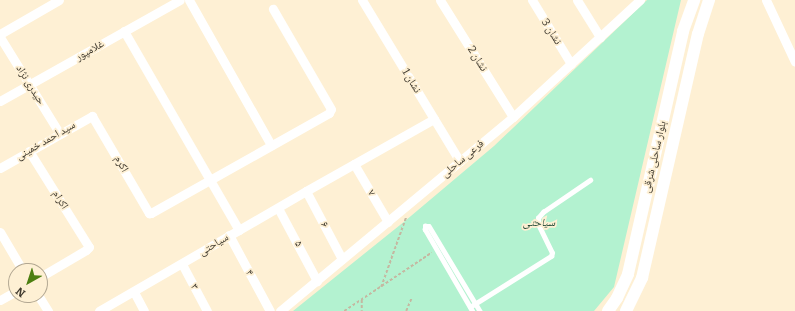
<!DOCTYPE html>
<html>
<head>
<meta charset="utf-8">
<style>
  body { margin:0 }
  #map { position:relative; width:795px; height:311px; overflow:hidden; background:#fef0d4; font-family:Bitter,"Noto Naskh Arabic",serif }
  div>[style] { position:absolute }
  .green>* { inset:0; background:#b3f2d0 }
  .path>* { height:1.5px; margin-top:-0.75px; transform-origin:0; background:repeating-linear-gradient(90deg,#c4b8a1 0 3px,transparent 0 5px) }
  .service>* { height:4.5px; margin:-2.25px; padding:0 2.25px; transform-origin:2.25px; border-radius:2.25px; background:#fff }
  .minor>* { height:9px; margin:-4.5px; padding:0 4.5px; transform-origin:4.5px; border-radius:4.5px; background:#fff }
  .secondary>* { height:12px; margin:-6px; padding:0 6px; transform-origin:6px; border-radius:6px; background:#fff }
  span { translate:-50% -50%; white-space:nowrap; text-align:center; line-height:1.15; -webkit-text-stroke:3.5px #fef0d4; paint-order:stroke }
  .street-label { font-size:11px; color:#3f392e }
  .park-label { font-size:11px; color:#1f4834; font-style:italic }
  .north { position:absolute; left:8px; top:263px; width:40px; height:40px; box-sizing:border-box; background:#fef0d4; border:1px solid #b2a792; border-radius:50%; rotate:219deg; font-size:11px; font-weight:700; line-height:16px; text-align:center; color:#3f392e }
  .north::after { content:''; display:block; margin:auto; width:14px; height:18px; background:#4c7f11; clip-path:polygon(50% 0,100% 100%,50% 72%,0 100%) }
</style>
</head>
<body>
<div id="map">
  <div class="green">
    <i style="clip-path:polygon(647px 0,681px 0,614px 287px,594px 311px,293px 311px,405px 221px,494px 146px)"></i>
  </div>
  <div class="path">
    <i style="left:381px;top:287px;width:74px;rotate:-70.3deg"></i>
    <i style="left:362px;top:300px;width:11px;rotate:90deg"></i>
    <i style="left:344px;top:311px;width:105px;rotate:-33.7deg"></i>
    <i style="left:406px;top:311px;width:13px;rotate:-67deg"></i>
  </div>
  <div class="service">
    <i style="left:470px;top:307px;width:96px;rotate:-32.2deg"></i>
    <i style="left:551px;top:256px;width:3px;rotate:-72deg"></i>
    <i style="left:552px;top:253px;width:32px;rotate:-116deg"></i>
    <i style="left:538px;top:224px;width:6px;rotate:-90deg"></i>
    <i style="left:538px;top:218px;width:8px;rotate:-50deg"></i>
    <i style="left:543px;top:212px;width:57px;rotate:-34.2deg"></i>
    <i style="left:472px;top:311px;width:94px;rotate:-120.1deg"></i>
    <i style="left:425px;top:230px;width:4px;rotate:-90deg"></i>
    <i style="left:425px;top:226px;width:4px"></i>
    <i style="left:429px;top:226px;width:99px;rotate:59deg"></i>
  </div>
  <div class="minor">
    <i style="left:189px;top:0;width:167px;rotate:60.5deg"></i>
    <i style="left:362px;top:0;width:189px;rotate:58.8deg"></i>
    <i style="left:440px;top:0;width:138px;rotate:58deg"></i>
    <i style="left:532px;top:0;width:75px;rotate:58.6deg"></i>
    <i style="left:577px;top:0;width:44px;rotate:58.1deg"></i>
    <i style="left:766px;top:0;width:68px;rotate:64.9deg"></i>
    <i style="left:124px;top:31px;width:230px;rotate:60deg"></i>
    <i style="left:0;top:34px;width:68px;rotate:-30deg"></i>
    <i style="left:0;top:37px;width:114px;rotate:58.3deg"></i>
    <i style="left:0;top:101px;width:206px;rotate:-29.3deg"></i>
    <i style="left:29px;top:151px;width:113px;rotate:58deg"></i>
    <i style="left:89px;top:247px;width:4px;rotate:135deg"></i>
    <i style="left:86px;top:250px;width:53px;rotate:149.6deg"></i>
    <i style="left:354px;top:164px;width:67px;rotate:59.6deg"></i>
    <i style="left:0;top:168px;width:106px;rotate:-29.5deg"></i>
    <i style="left:92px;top:116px;width:113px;rotate:59.6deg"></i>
    <i style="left:149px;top:213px;width:2px"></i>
    <i style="left:151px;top:213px;width:204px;rotate:-29.3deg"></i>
    <i style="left:329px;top:113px;width:4px;rotate:-63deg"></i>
    <i style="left:331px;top:109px;width:116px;rotate:-120.1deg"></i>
    <i style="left:306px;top:191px;width:77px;rotate:62.1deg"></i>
    <i style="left:278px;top:208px;width:83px;rotate:61.9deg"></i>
    <i style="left:0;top:232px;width:45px;rotate:59.5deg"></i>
    <i style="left:229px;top:235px;width:86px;rotate:61.7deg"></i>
    <i style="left:182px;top:264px;width:53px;rotate:62deg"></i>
    <i style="left:134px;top:292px;width:21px;rotate:62deg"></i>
    <i style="left:38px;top:295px;width:19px;rotate:58deg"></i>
    <i style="left:0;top:300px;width:18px;rotate:-29deg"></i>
    <i style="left:99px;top:311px;width:239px;rotate:-30.1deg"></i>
    <i style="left:306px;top:191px;width:147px;rotate:-29.4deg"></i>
    <i style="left:280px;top:311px;width:303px;rotate:-39.8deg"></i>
    <i style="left:513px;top:117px;width:173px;rotate:-42.7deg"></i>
  </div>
  <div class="secondary">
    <i style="left:608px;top:311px;width:16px;rotate:-55deg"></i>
    <i style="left:617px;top:298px;width:26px;rotate:-65deg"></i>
    <i style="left:628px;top:274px;width:249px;rotate:-77.2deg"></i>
    <i style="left:683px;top:31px;width:33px;rotate:-70deg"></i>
    <i style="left:626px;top:311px;width:37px;rotate:-64deg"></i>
    <i style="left:642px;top:278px;width:250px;rotate:-77.1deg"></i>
    <i style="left:698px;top:34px;width:36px;rotate:-72deg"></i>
  </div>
  <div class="street-label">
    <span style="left:551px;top:32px;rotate:58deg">نشان 3</span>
    <span style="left:90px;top:51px;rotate:-29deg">غلامپور</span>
    <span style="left:477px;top:59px;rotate:58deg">نشان 2</span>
    <span style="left:411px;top:81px;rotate:59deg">نشان 1</span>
    <span style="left:30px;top:85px;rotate:58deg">حیدری نژاد</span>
    <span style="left:46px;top:141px;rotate:-30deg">سید احمد خمینی</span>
    <span style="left:655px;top:157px;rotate:-77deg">بلوار ساحلی شرقی</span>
    <span style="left:463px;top:159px;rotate:-40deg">فرعی ساحلی</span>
    <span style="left:121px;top:164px;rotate:60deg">اکرم</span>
    <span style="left:371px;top:193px;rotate:60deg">۷</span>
    <span style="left:60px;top:200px;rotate:58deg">اکرام</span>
    <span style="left:324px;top:225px;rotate:62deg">۶</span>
    <span style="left:298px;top:244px;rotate:62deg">۵</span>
    <span style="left:214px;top:245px;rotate:-31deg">سیاحتی</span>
    <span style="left:249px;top:273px;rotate:62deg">۴</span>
    <span style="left:194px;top:287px;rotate:62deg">۳</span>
  </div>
  <div class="park-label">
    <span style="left:539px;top:223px">سیاحتی</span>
  </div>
  <div class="north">N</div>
</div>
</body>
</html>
